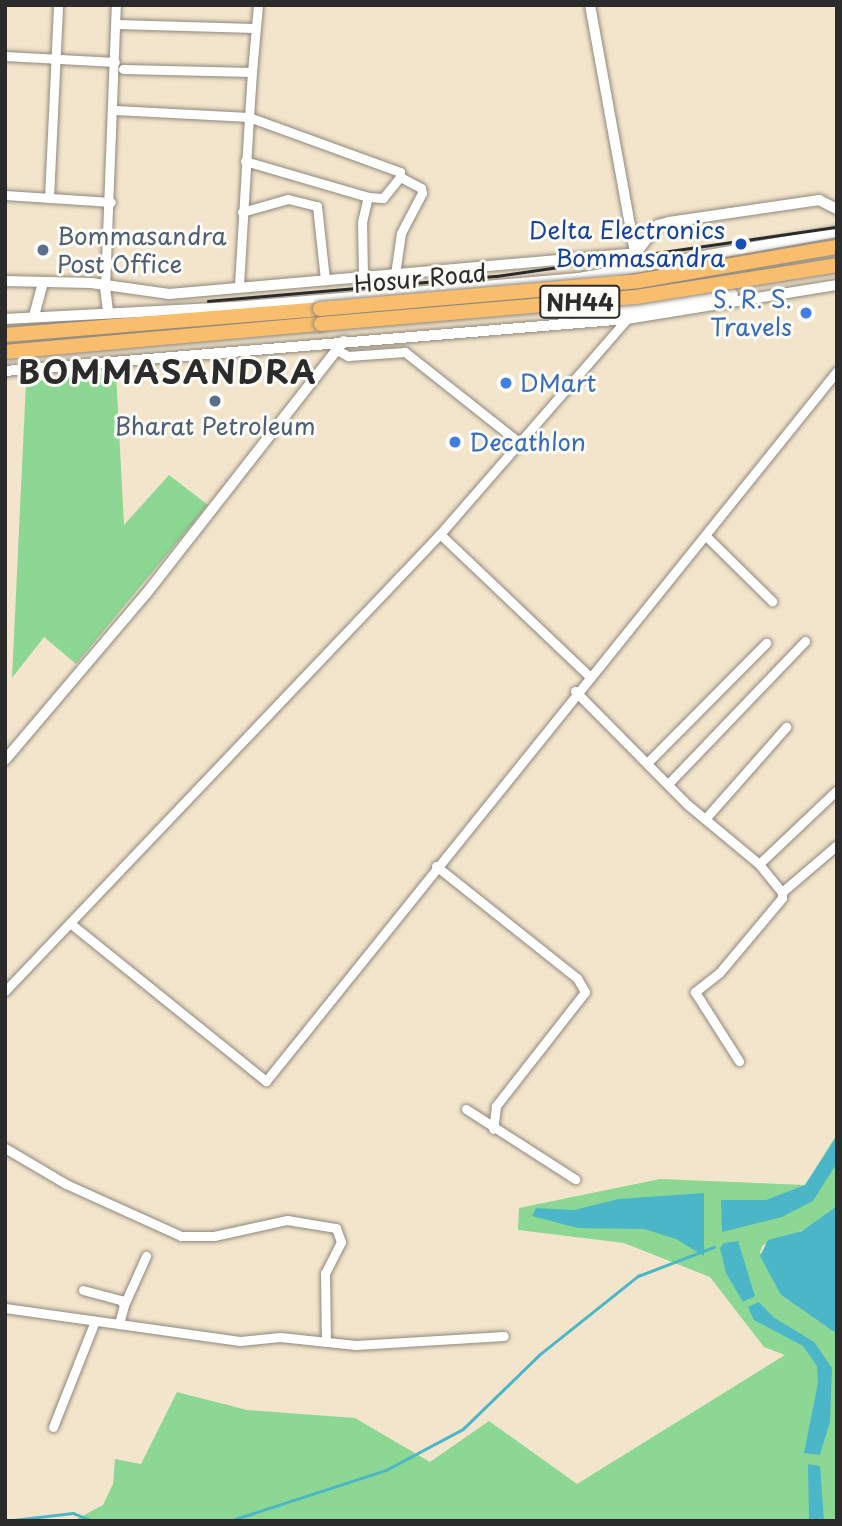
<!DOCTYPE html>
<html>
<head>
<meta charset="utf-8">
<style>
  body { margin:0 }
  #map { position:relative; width:842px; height:1526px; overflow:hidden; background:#f3e5cc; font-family:"Playpen Sans",sans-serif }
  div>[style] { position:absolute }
  .green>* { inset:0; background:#8cd793 }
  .water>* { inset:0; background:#4bb6c8 }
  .stream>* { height:2.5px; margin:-1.25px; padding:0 1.25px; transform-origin:1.25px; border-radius:1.25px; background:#4bb6c8 }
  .roads { filter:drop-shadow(0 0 2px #8f887c) drop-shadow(0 0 2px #8f887c) }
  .minor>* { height:9px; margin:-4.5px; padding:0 4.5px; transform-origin:4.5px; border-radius:4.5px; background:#fff }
  .tertiary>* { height:10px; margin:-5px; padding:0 5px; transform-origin:5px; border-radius:5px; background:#fff }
  .trunk>* { height:14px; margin:-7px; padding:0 7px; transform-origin:7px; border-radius:7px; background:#f9be6d }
  .rail>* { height:2.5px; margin:-1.25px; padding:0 1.25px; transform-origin:1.25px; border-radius:1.25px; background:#2b2b2b }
  .bridges { filter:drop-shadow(0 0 2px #8f887c) drop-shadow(0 0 2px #8f887c) }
  .trunk-bridge>* { height:14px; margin:-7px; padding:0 7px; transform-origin:7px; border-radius:7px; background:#f9be6d }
  .dots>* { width:19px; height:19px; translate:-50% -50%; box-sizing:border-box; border:4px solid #fdfcf7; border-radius:50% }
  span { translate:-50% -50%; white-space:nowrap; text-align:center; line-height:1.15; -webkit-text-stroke:6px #fdfcf7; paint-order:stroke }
  .shield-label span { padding:2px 5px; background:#fdfcf7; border:2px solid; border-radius:5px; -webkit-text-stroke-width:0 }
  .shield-label { font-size:23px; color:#2b2b2b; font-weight:700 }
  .transit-label { font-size:24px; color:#164399 }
  .right { translate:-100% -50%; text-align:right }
  .service-label { font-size:24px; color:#4e5e75 }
  .left { translate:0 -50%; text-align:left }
  .street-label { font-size:24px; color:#2b2b2b }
  .shop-label { font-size:24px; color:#366cbe }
  .district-label { font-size:32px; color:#2b2b2b; font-weight:700; letter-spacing:2px }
  .frame { position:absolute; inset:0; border:7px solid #2b2b2b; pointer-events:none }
</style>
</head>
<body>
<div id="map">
  <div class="green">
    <i style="clip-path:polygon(116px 373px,124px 525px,169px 475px,208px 505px,76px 664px,44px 637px,12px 678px,26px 382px)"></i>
    <i style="clip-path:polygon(837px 1134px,837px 1206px,811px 1227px,763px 1245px,760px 1252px,781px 1295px,837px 1334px,837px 1521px,73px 1521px,103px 1505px,113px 1484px,115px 1459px,141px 1464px,177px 1392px,247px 1410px,355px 1418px,430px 1462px,489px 1421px,577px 1484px,785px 1355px,764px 1347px,710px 1277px,624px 1243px,518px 1230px,519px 1208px,660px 1179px,805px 1185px)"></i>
  </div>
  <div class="water">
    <i style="clip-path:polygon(837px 1136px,837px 1163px,813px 1201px,782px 1217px,722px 1232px,721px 1200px,766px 1200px,805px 1185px)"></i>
    <i style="clip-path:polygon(704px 1193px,704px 1256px,676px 1239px,644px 1229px,578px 1228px,532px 1216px,536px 1208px,574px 1210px,619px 1199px)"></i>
    <i style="clip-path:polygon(837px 1206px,837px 1334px,781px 1295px,760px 1256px,768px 1240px,802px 1231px)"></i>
    <i style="clip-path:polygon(738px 1241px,755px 1296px,743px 1302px,726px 1273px,720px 1248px,724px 1243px)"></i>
    <i style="clip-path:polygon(759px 1302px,773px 1317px,814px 1342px,832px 1368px,830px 1422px,820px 1455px,804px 1453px,818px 1383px,817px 1366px,803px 1346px,754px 1320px,748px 1307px)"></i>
    <i style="clip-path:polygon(808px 1464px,820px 1466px,824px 1521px,809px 1521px)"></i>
  </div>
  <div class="stream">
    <i style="left:5px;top:1521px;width:68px;rotate:-6.7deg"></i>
    <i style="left:73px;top:1513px;width:22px;rotate:22deg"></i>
    <i style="left:229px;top:1521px;width:165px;rotate:-18deg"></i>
    <i style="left:386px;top:1470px;width:87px;rotate:-28deg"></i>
    <i style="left:463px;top:1429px;width:106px;rotate:-44.2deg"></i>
    <i style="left:539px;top:1355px;width:127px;rotate:-38.6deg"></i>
    <i style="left:638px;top:1276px;width:81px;rotate:-20.9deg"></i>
  </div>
  <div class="roads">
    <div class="minor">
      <i style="left:116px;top:24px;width:139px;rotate:1.6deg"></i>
      <i style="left:5px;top:56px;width:110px;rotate:3.1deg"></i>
      <i style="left:123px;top:69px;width:129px;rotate:1.3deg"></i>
      <i style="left:252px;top:72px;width:67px;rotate:-84.9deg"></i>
      <i style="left:115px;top:110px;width:134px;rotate:3deg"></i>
      <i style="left:249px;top:117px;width:170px;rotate:93.4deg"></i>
      <i style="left:245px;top:161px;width:128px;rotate:16.3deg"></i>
      <i style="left:368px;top:197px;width:15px;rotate:4deg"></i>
      <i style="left:383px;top:198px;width:27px;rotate:-51deg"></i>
      <i style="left:400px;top:177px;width:5px;rotate:-90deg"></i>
      <i style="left:400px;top:172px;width:161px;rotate:-160deg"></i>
      <i style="left:249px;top:117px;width:45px;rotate:-86.2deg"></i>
      <i style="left:5px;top:195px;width:106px;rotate:3.8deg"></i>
      <i style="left:49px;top:198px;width:193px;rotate:-87.3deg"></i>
      <i style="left:242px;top:212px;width:48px;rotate:-15.8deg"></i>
      <i style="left:288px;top:199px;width:30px;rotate:14deg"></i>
      <i style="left:317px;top:206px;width:74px;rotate:83.8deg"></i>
      <i style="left:395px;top:274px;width:41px;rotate:-81.7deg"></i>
      <i style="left:401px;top:233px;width:45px;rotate:-62.3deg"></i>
      <i style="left:422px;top:193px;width:5px;rotate:-101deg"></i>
      <i style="left:421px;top:188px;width:24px;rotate:-152deg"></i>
      <i style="left:363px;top:277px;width:55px;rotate:-91deg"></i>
      <i style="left:362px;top:222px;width:26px;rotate:-77deg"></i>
      <i style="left:105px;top:287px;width:282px;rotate:-87.8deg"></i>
      <i style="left:337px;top:350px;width:13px;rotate:29deg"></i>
      <i style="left:348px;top:356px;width:57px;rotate:-4deg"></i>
      <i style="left:405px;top:352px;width:147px;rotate:38.4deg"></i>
      <i style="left:440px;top:534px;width:204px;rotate:43.6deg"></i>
      <i style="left:706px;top:536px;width:93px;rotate:44.6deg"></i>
      <i style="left:575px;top:691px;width:161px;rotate:45.3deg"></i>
      <i style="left:688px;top:805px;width:92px;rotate:39.7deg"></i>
      <i style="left:759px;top:864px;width:36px;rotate:51deg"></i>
      <i style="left:782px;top:892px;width:6px;rotate:90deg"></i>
      <i style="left:782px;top:898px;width:98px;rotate:130deg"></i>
      <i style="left:719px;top:973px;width:31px;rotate:142deg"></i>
      <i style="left:695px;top:992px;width:82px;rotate:57.5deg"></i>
      <i style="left:648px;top:762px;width:168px;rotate:-45.2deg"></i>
      <i style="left:668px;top:784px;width:198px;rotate:-46.2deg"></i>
      <i style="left:705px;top:819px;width:123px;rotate:-48.6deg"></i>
      <i style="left:759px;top:864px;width:106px;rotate:-43.5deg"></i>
      <i style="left:436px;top:866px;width:180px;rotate:38.5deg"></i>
      <i style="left:577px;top:978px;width:16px;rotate:60deg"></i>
      <i style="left:585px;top:992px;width:145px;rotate:128deg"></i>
      <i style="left:496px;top:1106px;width:23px;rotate:97deg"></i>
      <i style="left:782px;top:892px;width:72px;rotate:-40.5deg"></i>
      <i style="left:70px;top:923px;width:252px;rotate:38.9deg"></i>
      <i style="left:266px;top:1081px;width:911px;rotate:-51.19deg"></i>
      <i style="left:5px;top:991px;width:631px;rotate:-46.41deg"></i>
      <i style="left:440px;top:534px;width:285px;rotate:-49deg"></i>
      <i style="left:466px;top:1109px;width:130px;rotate:32.7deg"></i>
      <i style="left:5px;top:1148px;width:71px;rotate:30.5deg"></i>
      <i style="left:66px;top:1184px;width:126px;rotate:24.3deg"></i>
      <i style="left:181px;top:1236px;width:33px"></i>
      <i style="left:214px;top:1236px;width:75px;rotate:-12.4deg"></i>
      <i style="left:287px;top:1220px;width:50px;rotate:9.3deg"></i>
      <i style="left:336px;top:1228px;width:15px;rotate:70deg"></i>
      <i style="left:341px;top:1242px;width:35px;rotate:117deg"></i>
      <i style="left:325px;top:1273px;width:69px;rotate:89.2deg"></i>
      <i style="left:83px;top:1290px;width:39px;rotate:15deg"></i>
      <i style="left:121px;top:1300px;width:6px;rotate:59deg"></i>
      <i style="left:124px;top:1305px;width:20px;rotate:105deg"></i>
      <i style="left:124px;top:1305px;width:54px;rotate:-65.8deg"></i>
      <i style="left:5px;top:1308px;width:237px;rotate:8deg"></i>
      <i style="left:240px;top:1341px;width:40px;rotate:-5.7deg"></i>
      <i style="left:280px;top:1337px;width:76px;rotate:6deg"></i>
      <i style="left:356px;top:1345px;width:148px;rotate:-3.5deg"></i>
      <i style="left:53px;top:1427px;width:114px;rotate:-68.4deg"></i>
    </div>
    <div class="tertiary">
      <i style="left:590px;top:5px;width:257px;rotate:79.7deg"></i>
      <i style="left:5px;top:281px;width:86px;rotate:1.3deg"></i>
      <i style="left:91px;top:283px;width:79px;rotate:8deg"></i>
      <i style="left:169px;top:294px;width:469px;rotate:-5deg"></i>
      <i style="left:636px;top:253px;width:36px;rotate:-52deg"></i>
      <i style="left:658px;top:225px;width:11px;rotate:-15deg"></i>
      <i style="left:669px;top:222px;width:152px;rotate:-8.3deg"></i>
      <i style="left:819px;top:200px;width:20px;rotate:27deg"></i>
      <i style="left:105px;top:287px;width:26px;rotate:83deg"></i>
      <i style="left:34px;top:316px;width:35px;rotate:-75deg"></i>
      <i style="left:5px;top:319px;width:229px;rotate:-3deg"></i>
      <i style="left:234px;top:307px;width:346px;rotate:-4.8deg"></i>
      <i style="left:579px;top:278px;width:262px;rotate:-10.1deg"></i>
      <i style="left:561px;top:324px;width:14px;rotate:-51deg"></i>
      <i style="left:570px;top:313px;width:58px;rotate:-3deg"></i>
      <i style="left:628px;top:310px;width:106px;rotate:-8.7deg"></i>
      <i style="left:5px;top:371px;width:624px;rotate:-4.78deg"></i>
      <i style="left:627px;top:319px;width:213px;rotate:-9.2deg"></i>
      <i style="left:5px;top:760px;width:218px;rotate:-49.7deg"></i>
      <i style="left:146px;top:594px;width:321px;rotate:-52deg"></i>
    </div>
    <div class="trunk">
      <i style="left:5px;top:335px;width:316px;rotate:-4.7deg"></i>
      <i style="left:5px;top:352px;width:317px;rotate:-5.1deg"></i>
    </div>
  </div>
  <div class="rail">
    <i style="left:208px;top:301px;width:289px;rotate:-5deg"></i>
    <i style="left:496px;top:276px;width:345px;rotate:-8.2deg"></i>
  </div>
  <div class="bridges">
    <div class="trunk-bridge">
      <i style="left:320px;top:309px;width:319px;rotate:-5deg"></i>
      <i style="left:638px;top:281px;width:202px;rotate:-9.7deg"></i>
      <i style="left:321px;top:324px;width:316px;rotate:-4.9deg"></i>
      <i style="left:636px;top:297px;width:204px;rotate:-9deg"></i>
    </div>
  </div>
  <div class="dots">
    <i style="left:741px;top:244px;background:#1a4fb4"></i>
    <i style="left:43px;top:250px;background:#5c6f8a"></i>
    <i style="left:806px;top:313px;background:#3f7fe0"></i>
    <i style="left:506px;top:383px;background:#3f7fe0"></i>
    <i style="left:215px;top:401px;background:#5c6f8a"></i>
    <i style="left:455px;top:442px;background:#3f7fe0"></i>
  </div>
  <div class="shield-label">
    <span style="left:580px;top:302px">NH44</span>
  </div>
  <div class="transit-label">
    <span class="right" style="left:725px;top:244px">Delta Electronics<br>Bommasandra</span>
  </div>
  <div class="service-label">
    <span class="left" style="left:57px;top:250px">Bommasandra<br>Post Office</span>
    <span style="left:215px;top:426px">Bharat Petroleum</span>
  </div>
  <div class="street-label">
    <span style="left:420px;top:278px;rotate:-5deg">Hosur Road</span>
  </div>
  <div class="shop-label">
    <span class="right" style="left:792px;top:313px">S. R. S.<br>Travels</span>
    <span class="left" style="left:520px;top:383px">DMart</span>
    <span class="left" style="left:469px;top:442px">Decathlon</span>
  </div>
  <div class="district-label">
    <span style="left:168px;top:371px">BOMMASANDRA</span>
  </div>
  <div class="frame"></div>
</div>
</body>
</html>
